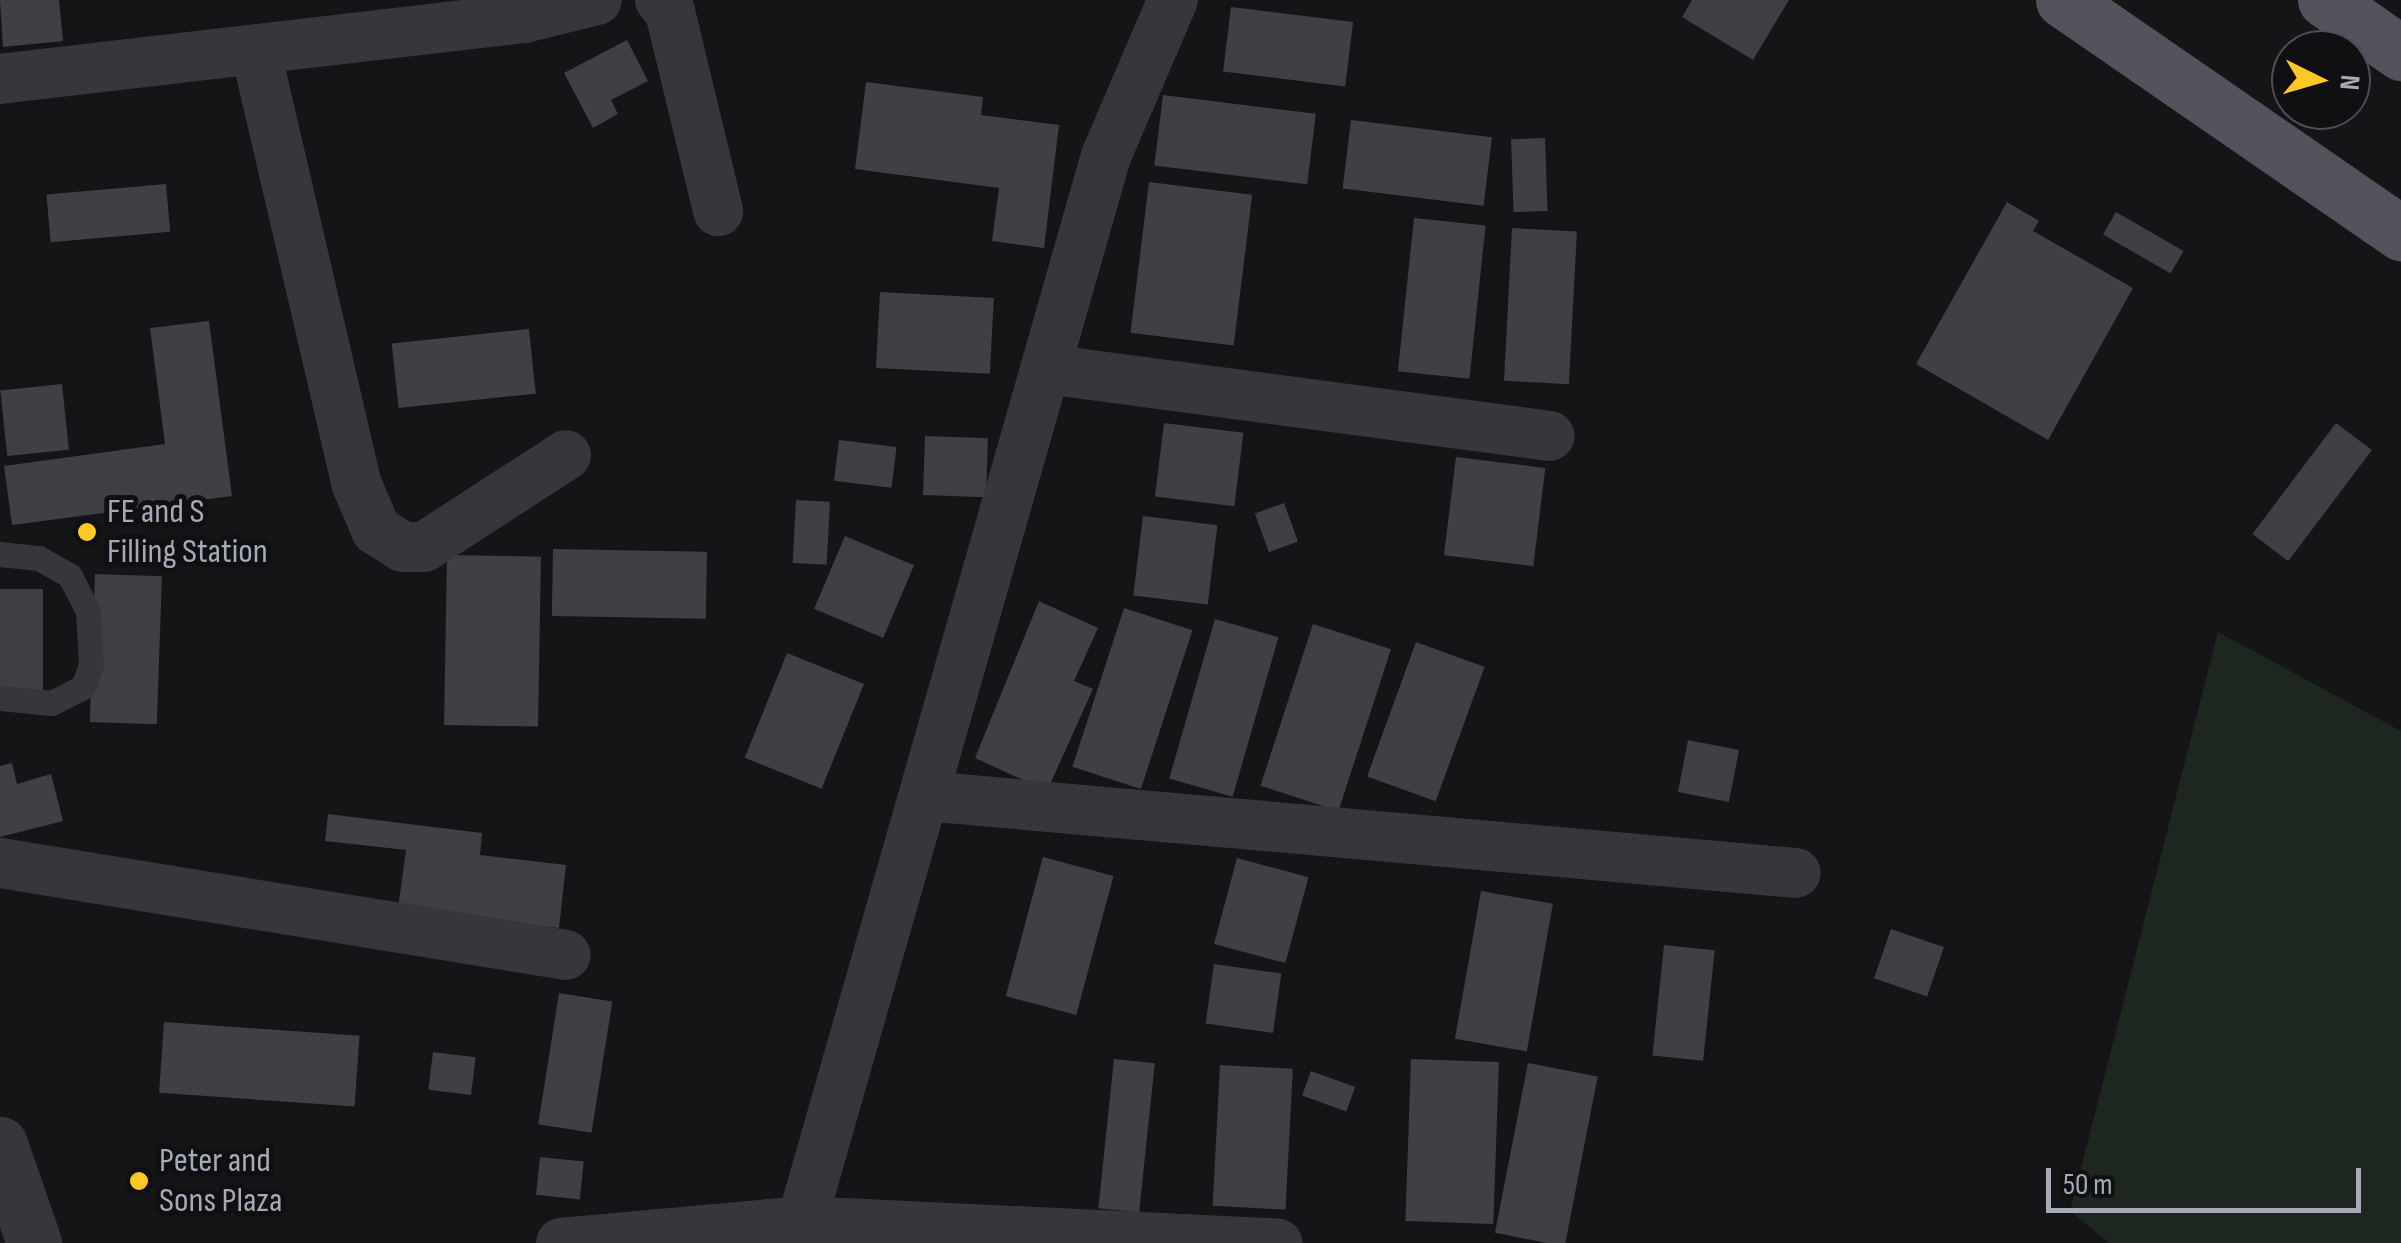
<!DOCTYPE html>
<html>
<head>
<meta charset="utf-8">
<style>
  body { margin:0 }
  #map { position:relative; width:2401px; height:1243px; overflow:hidden; background:#151517; font-family:"Sofia Sans Condensed",sans-serif }
  div>[style] { position:absolute }
  .green>* { inset:0; background:#1d261f }
  .building>* { inset:0; background:#3f3f44; transform-origin:0 0 }
  .service>* { height:25px; margin:-12.5px; padding:0 12.5px; transform-origin:12.5px; border-radius:12.5px; background:#36363d }
  .minor>* { height:50px; margin:-25px; padding:0 25px; transform-origin:25px; border-radius:25px; background:#36363d }
  .tertiary>* { height:55px; margin:-27.5px; padding:0 27.5px; transform-origin:27.5px; border-radius:27.5px; background:#36363d }
  .primary>* { height:55px; margin:-27.5px; padding:0 27.5px; transform-origin:27.5px; border-radius:27.5px; background:#52535c }
  .dots>* { width:28px; height:28px; translate:-50% -50%; box-sizing:border-box; border:5px solid #101012; border-radius:50% }
  span { translate:-50% -50%; white-space:nowrap; text-align:center; line-height:1.15; -webkit-text-stroke:10px #101012; paint-order:stroke }
  .poi-label { font-size:35px; color:#a6aab8 }
  .left { translate:0 -50%; text-align:left }
  .north { position:absolute; left:2271px; top:30px; width:100px; height:100px; box-sizing:border-box; background:#101012; border:2px solid #4c4e54; border-radius:50%; rotate:95deg; font-size:28px; font-weight:700; line-height:40px; text-align:center; color:#a6aab8 }
  .north::after { content:''; display:block; margin:auto; width:35px; height:45px; background:#ffc825; clip-path:polygon(50% 0,100% 100%,50% 72%,0 100%) }
  .scale { position:absolute; left:2046px; top:1168px; width:315px; height:45px; box-sizing:border-box; border:5px solid #a6aab8; border-top:0; padding-left:12px; font-size:30px; line-height:35px; white-space:nowrap; color:#a6aab8; -webkit-text-stroke:8px #101012; paint-order:stroke }
</style>
</head>
<body>
<div id="map">
  <div class="green">
    <i style="clip-path:polygon(2218px 632px,2401px 731px,2401px 1243px,2109px 1243px,2070px 1211px)"></i>
  </div>
  <div class="building">
    <i style="clip-path:polygon(0 0,59px 0,63px 41px,3px 47px)"></i>
    <i style="clip-path:polygon(1692px 0,1789px 0,1753px 60px,1682px 17px)"></i>
    <i style="left:1231px;top:7px;width:123px;height:65px;rotate:7deg"></i>
    <i style="clip-path:polygon(627px 40px,648px 81px,611px 100px,618px 114px,593px 128px,564px 73px)"></i>
    <i style="clip-path:polygon(866px 82px,983px 97px,981px 115px,1059px 125px,1044px 248px,992px 241px,999px 188px,855px 169px)"></i>
    <i style="left:1163px;top:95px;width:154px;height:71px;rotate:7deg"></i>
    <i style="left:1351px;top:120px;width:142px;height:69px;rotate:7deg"></i>
    <i style="left:1545px;top:138px;width:73px;height:34px;rotate:88deg"></i>
    <i style="left:1149px;top:182px;width:104px;height:152px;rotate:7deg"></i>
    <i style="left:166px;top:184px;width:48px;height:120px;rotate:85deg"></i>
    <i style="clip-path:polygon(2007px 202px,2039px 221px,2033px 231px,2133px 288px,2048px 440px,1916px 364px)"></i>
    <i style="left:2116px;top:212px;width:78px;height:26px;rotate:30deg"></i>
    <i style="left:1414px;top:218px;width:72px;height:154px;rotate:6deg"></i>
    <i style="left:1512px;top:228px;width:65px;height:153px;rotate:3deg"></i>
    <i style="left:880px;top:292px;width:114px;height:76px;rotate:3deg"></i>
    <i style="clip-path:polygon(209px 321px,232px 496px,12px 525px,4px 466px,165px 444px,150px 328px)"></i>
    <i style="left:529px;top:329px;width:65px;height:138px;rotate:84deg"></i>
    <i style="left:62px;top:384px;width:66px;height:62px;rotate:84deg"></i>
    <i style="left:1164px;top:423px;width:80px;height:74px;rotate:7deg"></i>
    <i style="left:2336px;top:423px;width:45px;height:139px;rotate:37deg"></i>
    <i style="left:925px;top:436px;width:63px;height:59px;rotate:2deg"></i>
    <i style="left:839px;top:440px;width:58px;height:41px;rotate:7deg"></i>
    <i style="left:1456px;top:457px;width:90px;height:99px;rotate:7deg"></i>
    <i style="left:796px;top:500px;width:34px;height:63px;rotate:3deg"></i>
    <i style="left:1284px;top:503px;width:41px;height:31px;rotate:70deg"></i>
    <i style="left:1143px;top:516px;width:75px;height:80px;rotate:7deg"></i>
    <i style="left:845px;top:536px;width:75px;height:79px;rotate:23deg"></i>
    <i style="left:553px;top:549px;width:154px;height:67px;rotate:1deg"></i>
    <i style="left:447px;top:555px;width:94px;height:170px;rotate:1deg"></i>
    <i style="left:95px;top:574px;width:67px;height:148px;rotate:2deg"></i>
    <i style="left:0;top:589px;width:43px;height:113px"></i>
    <i style="clip-path:polygon(1039px 601px,1098px 628px,1074px 681px,1093px 689px,1047px 791px,975px 758px)"></i>
    <i style="left:1124px;top:608px;width:72px;height:167px;rotate:18deg"></i>
    <i style="left:1215px;top:619px;width:66px;height:166px;rotate:16deg"></i>
    <i style="left:1313px;top:624px;width:82px;height:170px;rotate:18deg"></i>
    <i style="left:1416px;top:642px;width:73px;height:143px;rotate:20deg"></i>
    <i style="left:787px;top:653px;width:83px;height:113px;rotate:22deg"></i>
    <i style="left:1688px;top:740px;width:52px;height:53px;rotate:11deg"></i>
    <i style="clip-path:polygon(12px 763px,17px 784px,51px 774px,63px 821px,0 837px,0 766px)"></i>
    <i style="clip-path:polygon(328px 814px,482px 833px,480px 855px,566px 865px,559px 928px,398px 909px,406px 850px,325px 841px)"></i>
    <i style="left:1043px;top:857px;width:73px;height:144px;rotate:15deg"></i>
    <i style="left:1237px;top:858px;width:74px;height:89px;rotate:15deg"></i>
    <i style="left:1481px;top:891px;width:73px;height:150px;rotate:10deg"></i>
    <i style="left:1891px;top:929px;width:56px;height:52px;rotate:19deg"></i>
    <i style="left:1664px;top:945px;width:51px;height:111px;rotate:6deg"></i>
    <i style="left:1214px;top:964px;width:68px;height:60px;rotate:8deg"></i>
    <i style="left:559px;top:993px;width:54px;height:133px;rotate:9deg"></i>
    <i style="left:164px;top:1022px;width:196px;height:71px;rotate:4deg"></i>
    <i style="left:433px;top:1052px;width:43px;height:38px;rotate:7deg"></i>
    <i style="left:1114px;top:1059px;width:41px;height:150px;rotate:6deg"></i>
    <i style="left:1411px;top:1059px;width:88px;height:162px;rotate:2deg"></i>
    <i style="left:1528px;top:1063px;width:71px;height:173px;rotate:11deg"></i>
    <i style="left:1220px;top:1065px;width:73px;height:141px;rotate:3deg"></i>
    <i style="left:1311px;top:1071px;width:47px;height:26px;rotate:20deg"></i>
    <i style="left:540px;top:1157px;width:44px;height:38px;rotate:6deg"></i>
  </div>
  <div class="service">
    <i style="left:0;top:554px;width:39px;rotate:6deg"></i>
    <i style="left:39px;top:558px;width:36px;rotate:30deg"></i>
    <i style="left:70px;top:576px;width:39px;rotate:63deg"></i>
    <i style="left:88px;top:611px;width:54px;rotate:86.8deg"></i>
    <i style="left:91px;top:665px;width:23px;rotate:110deg"></i>
    <i style="left:83px;top:687px;width:35px;rotate:153deg"></i>
    <i style="left:52px;top:703px;width:52px;rotate:-174.5deg"></i>
  </div>
  <div class="minor">
    <i style="left:660px;top:0;width:16px;rotate:50deg"></i>
    <i style="left:670px;top:12px;width:205px;rotate:76.4deg"></i>
    <i style="left:256px;top:52px;width:445px;rotate:76.9deg"></i>
    <i style="left:357px;top:485px;width:49px;rotate:67.1deg"></i>
    <i style="left:376px;top:530px;width:32px;rotate:32deg"></i>
    <i style="left:403px;top:547px;width:21px"></i>
    <i style="left:424px;top:547px;width:169px;rotate:-32.9deg"></i>
    <i style="left:0;top:79px;width:528px;rotate:-6.64deg"></i>
    <i style="left:524px;top:18px;width:75px;rotate:-13.9deg"></i>
    <i style="left:1046px;top:369px;width:508px;rotate:7.57deg"></i>
    <i style="left:925px;top:796px;width:874px;rotate:5.05deg"></i>
    <i style="left:0;top:863px;width:573px;rotate:9.23deg"></i>
    <i style="left:802px;top:1221px;width:1108px;rotate:-74.07deg"></i>
    <i style="left:1106px;top:156px;width:170px;rotate:-66.8deg"></i>
    <i style="left:561px;top:1243px;width:242px;rotate:-5.2deg"></i>
    <i style="left:802px;top:1221px;width:476px;rotate:2.7deg"></i>
  </div>
  <div class="tertiary">
    <i style="left:0;top:1144px;width:105px;rotate:71deg"></i>
  </div>
  <div class="primary">
    <i style="left:2063px;top:0;width:411px;rotate:34.6deg"></i>
    <i style="left:2325px;top:0;width:93px;rotate:34.9deg"></i>
  </div>
  <div class="dots">
    <i style="left:87px;top:532px;background:#ffc825"></i>
    <i style="left:139px;top:1181px;background:#ffc825"></i>
  </div>
  <div class="poi-label">
    <span class="left" style="left:107px;top:532px">FE and S<br>Filling Station</span>
    <span class="left" style="left:159px;top:1181px">Peter and<br>Sons Plaza</span>
  </div>
  <div class="north">N</div>
  <div class="scale">50 m</div>
</div>
</body>
</html>
